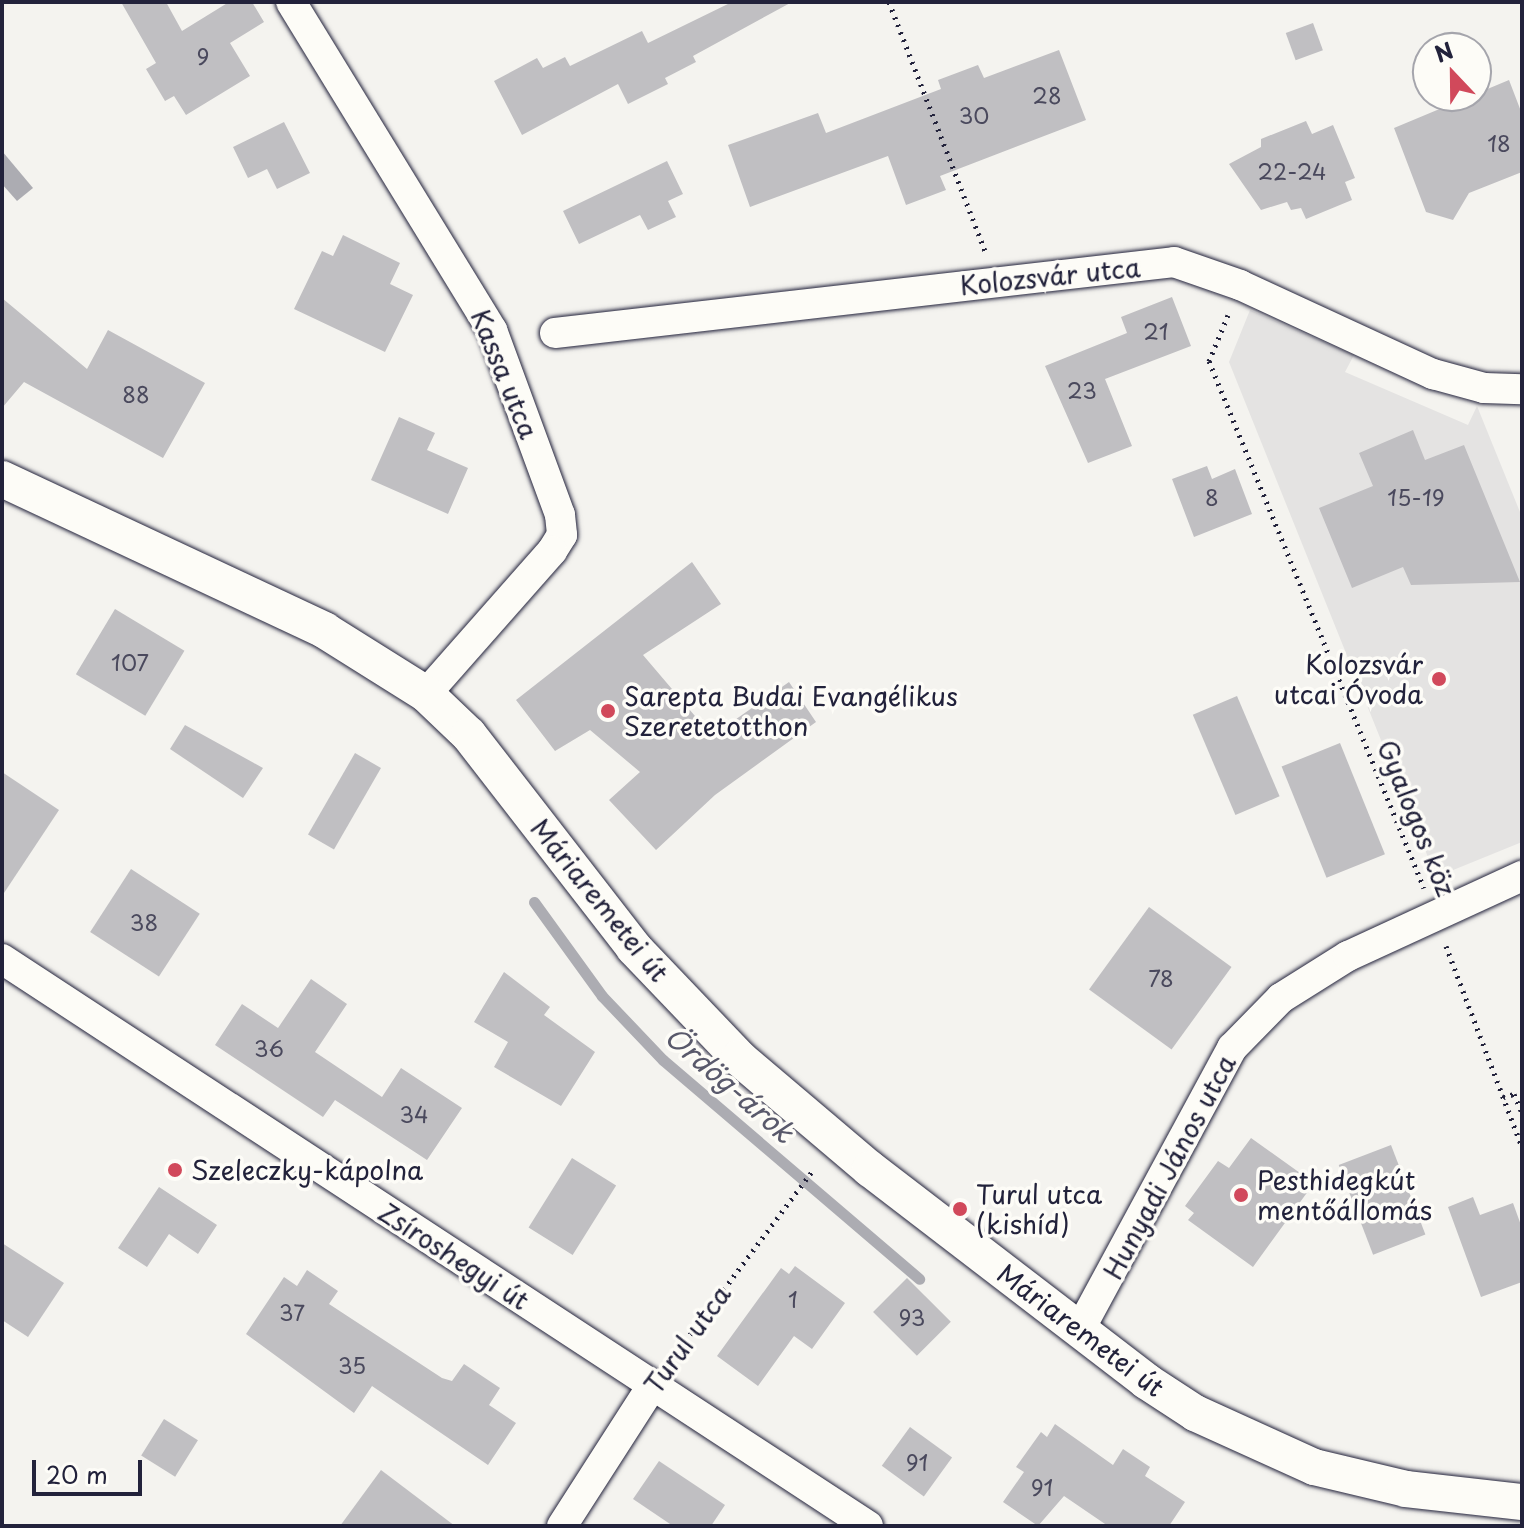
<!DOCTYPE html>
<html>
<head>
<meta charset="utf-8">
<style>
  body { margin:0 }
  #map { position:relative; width:1524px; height:1528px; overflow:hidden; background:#f4f3ef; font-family:"Playpen Sans",sans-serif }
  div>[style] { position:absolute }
  .built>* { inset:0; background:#e4e3e2 }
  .water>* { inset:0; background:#acacb2 }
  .stream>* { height:11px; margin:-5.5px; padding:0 5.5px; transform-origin:5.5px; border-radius:5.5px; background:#acacb2 }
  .building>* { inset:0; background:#c0bfc2; transform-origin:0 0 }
  .path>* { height:5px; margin-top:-2.5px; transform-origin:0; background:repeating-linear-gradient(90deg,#22223b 0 2px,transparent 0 8px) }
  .roads { filter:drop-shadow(0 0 2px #22223b) drop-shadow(0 0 2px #22223b) }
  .minor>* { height:30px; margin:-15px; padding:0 15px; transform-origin:15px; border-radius:15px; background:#fdfcf7 }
  .tertiary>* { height:36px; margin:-18px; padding:0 18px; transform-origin:18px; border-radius:18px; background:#fdfcf7 }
  .dots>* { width:22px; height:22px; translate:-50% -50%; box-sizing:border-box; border:4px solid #fdfcf7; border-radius:50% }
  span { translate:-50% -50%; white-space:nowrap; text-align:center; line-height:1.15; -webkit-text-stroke:7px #fdfcf7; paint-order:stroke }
  .number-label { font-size:22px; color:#4a495d }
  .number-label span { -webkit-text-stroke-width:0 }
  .street-label { font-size:26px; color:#22223b }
  .poi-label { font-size:26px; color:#22223b }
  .right { translate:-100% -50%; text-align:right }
  .left { translate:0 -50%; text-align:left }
  .water-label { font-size:28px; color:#59596b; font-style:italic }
  .frame { position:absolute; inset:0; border:4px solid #22223b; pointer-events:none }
  .north { position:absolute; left:1412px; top:32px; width:80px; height:80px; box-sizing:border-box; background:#fdfcf7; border:2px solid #a5a5ac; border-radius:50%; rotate:338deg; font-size:22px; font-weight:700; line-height:32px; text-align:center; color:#22223b }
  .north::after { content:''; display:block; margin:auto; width:28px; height:36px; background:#d1495b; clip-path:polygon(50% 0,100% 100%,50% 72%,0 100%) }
  .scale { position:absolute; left:32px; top:1460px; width:110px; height:36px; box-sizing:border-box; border:4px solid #22223b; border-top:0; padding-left:10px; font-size:24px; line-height:28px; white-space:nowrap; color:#22223b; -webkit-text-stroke:6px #fdfcf7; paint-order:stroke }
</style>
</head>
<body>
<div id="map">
  <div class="built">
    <i style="clip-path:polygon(1250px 310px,1354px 355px,1345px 372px,1468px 425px,1477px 406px,1522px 517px,1522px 842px,1436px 877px,1229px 362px)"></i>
  </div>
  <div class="water">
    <i style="clip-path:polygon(2px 151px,33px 188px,17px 201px,2px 184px)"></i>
  </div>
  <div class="stream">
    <i style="left:534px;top:902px;width:116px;rotate:54.1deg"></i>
    <i style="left:602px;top:996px;width:88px;rotate:46.4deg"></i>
    <i style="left:663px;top:1060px;width:337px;rotate:40.5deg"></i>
  </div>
  <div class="building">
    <i style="clip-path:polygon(121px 2px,166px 2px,182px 31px,229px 2px,252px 2px,264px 22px,230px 43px,250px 76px,186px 115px,174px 96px,165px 101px,146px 69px,156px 63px)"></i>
    <i style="clip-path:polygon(732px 2px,792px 2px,693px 56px,696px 62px,665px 78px,668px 84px,628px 104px,618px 84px,522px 135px,494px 81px,537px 58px,543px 68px,565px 57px,570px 66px,642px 31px,648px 43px)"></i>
    <i style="left:1313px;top:23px;width:29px;height:29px;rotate:70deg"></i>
    <i style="clip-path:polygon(1059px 50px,1086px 120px,940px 176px,946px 190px,906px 205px,888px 156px,750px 207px,728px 145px,818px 113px,826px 133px,941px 89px,938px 80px,978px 65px,984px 78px)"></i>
    <i style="clip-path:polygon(1509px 80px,1522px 114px,1522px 172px,1469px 193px,1453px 220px,1426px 212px,1394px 128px)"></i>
    <i style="clip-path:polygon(1306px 121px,1312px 134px,1333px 125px,1355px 178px,1345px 182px,1352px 200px,1306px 219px,1301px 208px,1291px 210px,1287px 202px,1261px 210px,1229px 164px,1261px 147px,1261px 139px)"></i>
    <i style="clip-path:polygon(284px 122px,310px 173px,277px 189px,267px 169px,248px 178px,233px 147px)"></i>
    <i style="clip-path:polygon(667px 161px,683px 194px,668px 201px,676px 217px,648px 230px,640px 215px,579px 244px,563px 211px)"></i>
    <i style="clip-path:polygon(343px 235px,400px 263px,390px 284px,413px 295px,385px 352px,294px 309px,322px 251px,333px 256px)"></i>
    <i style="clip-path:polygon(1172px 297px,1191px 346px,1105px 379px,1132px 446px,1088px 463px,1045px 366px,1127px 333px,1121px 317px)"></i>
    <i style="clip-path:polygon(2px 298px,87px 369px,108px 330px,205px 383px,163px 458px,24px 382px,2px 408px)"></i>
    <i style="clip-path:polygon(399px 417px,435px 433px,427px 450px,468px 468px,448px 514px,371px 480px)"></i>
    <i style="clip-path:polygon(1413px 430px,1425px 460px,1464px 445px,1520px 582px,1411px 585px,1403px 567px,1352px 588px,1319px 508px,1373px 486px,1359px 453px)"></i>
    <i style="clip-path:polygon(1207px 466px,1212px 479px,1235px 469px,1252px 514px,1194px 537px,1172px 479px)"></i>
    <i style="clip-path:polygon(692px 562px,721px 604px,643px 655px,712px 736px,789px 682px,816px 722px,715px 795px,656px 850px,609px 800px,640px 772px,590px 730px,555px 751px,516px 700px)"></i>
    <i style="left:115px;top:609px;width:81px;height:76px;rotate:31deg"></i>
    <i style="left:1237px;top:696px;width:109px;height:48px;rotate:67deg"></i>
    <i style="clip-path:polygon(185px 725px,263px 768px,243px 798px,170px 749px)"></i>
    <i style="left:1340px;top:743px;width:120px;height:63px;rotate:68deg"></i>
    <i style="left:355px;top:753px;width:30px;height:94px;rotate:30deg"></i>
    <i style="clip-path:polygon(2px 772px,59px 810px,2px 896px)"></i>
    <i style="left:131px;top:869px;width:82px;height:75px;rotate:33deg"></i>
    <i style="left:1149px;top:907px;width:102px;height:102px;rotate:36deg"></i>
    <i style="clip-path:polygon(504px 972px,550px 1007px,544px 1015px,595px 1052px,561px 1106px,494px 1067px,508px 1042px,474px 1022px)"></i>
    <i style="clip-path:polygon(311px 979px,347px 1004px,315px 1052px,382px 1097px,401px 1068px,462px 1108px,427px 1160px,335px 1100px,323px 1117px,215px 1045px,242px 1004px,278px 1028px)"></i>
    <i style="clip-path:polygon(1251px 1138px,1314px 1183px,1253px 1267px,1188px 1220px,1194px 1213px,1185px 1206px,1218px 1161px,1229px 1168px)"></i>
    <i style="left:1391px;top:1145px;width:96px;height:56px;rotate:69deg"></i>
    <i style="left:572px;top:1158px;width:52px;height:82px;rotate:32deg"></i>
    <i style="clip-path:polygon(159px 1187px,217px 1225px,198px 1254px,169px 1234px,147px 1267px,118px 1248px)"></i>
    <i style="clip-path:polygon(1473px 1197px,1480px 1215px,1513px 1203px,1522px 1228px,1522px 1282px,1481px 1297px,1448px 1207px)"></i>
    <i style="clip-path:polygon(2px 1243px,64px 1283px,28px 1337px,2px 1320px)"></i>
    <i style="clip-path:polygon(795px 1266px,845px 1303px,812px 1349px,794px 1336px,758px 1386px,717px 1356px,781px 1268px,789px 1274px)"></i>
    <i style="clip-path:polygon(307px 1270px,338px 1291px,329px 1304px,442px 1378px,452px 1381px,464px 1364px,500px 1388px,489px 1405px,516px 1423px,488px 1465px,372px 1386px,354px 1413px,246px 1334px,284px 1277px,297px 1286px)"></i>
    <i style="left:907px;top:1278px;width:62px;height:48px;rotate:45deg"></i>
    <i style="left:164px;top:1419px;width:40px;height:43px;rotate:32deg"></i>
    <i style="clip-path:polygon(1055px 1424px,1113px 1465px,1123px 1449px,1150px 1467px,1145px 1476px,1185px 1502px,1169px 1526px,1108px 1526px,1064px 1496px,1038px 1526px,1003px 1502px,1024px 1472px,1016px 1467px,1041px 1432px,1047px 1437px)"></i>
    <i style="left:910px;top:1427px;width:52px;height:48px;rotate:36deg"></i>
    <i style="clip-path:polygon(659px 1461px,725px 1505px,711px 1526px,673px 1526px,633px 1499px)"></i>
    <i style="clip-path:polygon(381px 1470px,455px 1526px,340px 1526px)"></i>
  </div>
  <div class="path">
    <i style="left:889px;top:2px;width:267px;rotate:68.9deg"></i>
    <i style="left:1228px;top:315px;width:50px;rotate:112.4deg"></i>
    <i style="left:1209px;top:361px;width:569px;rotate:67.81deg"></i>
    <i style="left:1446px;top:946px;width:215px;rotate:69.3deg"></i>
    <i style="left:1503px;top:1097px;width:11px;rotate:-15deg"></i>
    <i style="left:1514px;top:1094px;width:21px;rotate:67deg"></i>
    <i style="left:671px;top:1360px;width:239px;rotate:-53.2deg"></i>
  </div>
  <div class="roads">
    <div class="minor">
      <i style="left:291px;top:2px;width:385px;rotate:58.5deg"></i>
      <i style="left:492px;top:330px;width:197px;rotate:69.8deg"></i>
      <i style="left:560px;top:515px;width:20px;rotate:84deg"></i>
      <i style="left:562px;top:535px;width:19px;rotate:122deg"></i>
      <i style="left:552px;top:551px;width:191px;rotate:131.4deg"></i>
      <i style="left:555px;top:333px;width:623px;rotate:-6.54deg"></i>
      <i style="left:1174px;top:262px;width:70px;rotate:19.2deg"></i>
      <i style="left:1240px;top:285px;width:213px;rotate:24.8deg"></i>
      <i style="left:1433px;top:374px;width:53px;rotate:15.4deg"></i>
      <i style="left:1484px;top:388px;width:38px;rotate:2deg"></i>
      <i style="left:2px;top:959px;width:1035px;rotate:33.21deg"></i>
      <i style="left:1079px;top:1331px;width:322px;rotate:-61.6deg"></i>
      <i style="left:1232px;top:1048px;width:70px;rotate:-45.6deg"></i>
      <i style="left:1281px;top:998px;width:79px;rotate:-32.1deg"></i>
      <i style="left:1348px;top:956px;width:192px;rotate:-24.7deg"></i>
      <i style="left:562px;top:1526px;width:166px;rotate:-57.3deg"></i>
    </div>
    <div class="tertiary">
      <i style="left:2px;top:479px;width:356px;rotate:25.1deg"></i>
      <i style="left:324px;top:630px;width:120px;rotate:32.1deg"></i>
      <i style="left:426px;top:694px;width:59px;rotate:43.6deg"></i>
      <i style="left:469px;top:735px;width:269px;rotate:52.2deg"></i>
      <i style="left:634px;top:948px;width:152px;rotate:46.3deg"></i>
      <i style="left:739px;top:1058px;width:172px;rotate:40.3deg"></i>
      <i style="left:870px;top:1169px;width:348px;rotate:37.5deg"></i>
      <i style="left:1146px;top:1381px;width:59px;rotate:33.1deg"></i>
      <i style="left:1195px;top:1413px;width:131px;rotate:24.4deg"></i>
      <i style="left:1314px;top:1467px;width:95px;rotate:13.4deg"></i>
      <i style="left:1406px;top:1489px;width:117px;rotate:6.4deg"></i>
    </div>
  </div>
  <div class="dots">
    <i style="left:1439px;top:679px;background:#d1495b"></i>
    <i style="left:608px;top:711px;background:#d1495b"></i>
    <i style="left:175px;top:1170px;background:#d1495b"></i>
    <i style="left:1241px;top:1195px;background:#d1495b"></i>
    <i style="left:960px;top:1209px;background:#d1495b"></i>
  </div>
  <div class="number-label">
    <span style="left:203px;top:56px">9</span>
    <span style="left:1047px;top:95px">28</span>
    <span style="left:974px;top:115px">30</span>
    <span style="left:1499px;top:143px">18</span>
    <span style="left:1292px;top:171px">22-24</span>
    <span style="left:1156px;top:331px">21</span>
    <span style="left:1082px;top:390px">23</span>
    <span style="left:136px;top:394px">88</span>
    <span style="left:1212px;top:497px">8</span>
    <span style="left:1416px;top:497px">15-19</span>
    <span style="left:130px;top:662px">107</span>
    <span style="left:144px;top:922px">38</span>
    <span style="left:1161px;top:978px">78</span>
    <span style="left:269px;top:1048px">36</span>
    <span style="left:414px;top:1114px">34</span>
    <span style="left:793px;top:1299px">1</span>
    <span style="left:292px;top:1312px">37</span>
    <span style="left:912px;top:1317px">93</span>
    <span style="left:352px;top:1365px">35</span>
    <span style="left:917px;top:1462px">91</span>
    <span style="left:1042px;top:1487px">91</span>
  </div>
  <div class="street-label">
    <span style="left:1050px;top:276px;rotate:-6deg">Kolozsvár utca</span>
    <span style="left:505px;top:374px;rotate:68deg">Kassa utca</span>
    <span style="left:1417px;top:818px;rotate:68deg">Gyalogos köz</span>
    <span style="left:600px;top:900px;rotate:51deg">Máriaremetei út</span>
    <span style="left:1169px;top:1167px;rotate:-62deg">Hunyadi János utca</span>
    <span style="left:454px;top:1256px;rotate:33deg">Zsíroshegyi út</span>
    <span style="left:1081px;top:1330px;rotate:37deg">Máriaremetei út</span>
    <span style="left:687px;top:1339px;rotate:-54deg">Turul utca</span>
  </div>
  <div class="poi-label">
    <span class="right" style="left:1423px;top:679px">Kolozsvár<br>utcai Óvoda</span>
    <span class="left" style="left:624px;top:711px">Sarepta Budai Evangélikus<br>Szeretetotthon</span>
    <span class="left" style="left:191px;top:1170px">Szeleczky-kápolna</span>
    <span class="left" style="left:1257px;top:1195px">Pesthidegkút<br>mentőállomás</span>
    <span class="left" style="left:976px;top:1209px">Turul utca<br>(kishíd)</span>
  </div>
  <div class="water-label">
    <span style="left:730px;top:1084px;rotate:41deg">Ördög-árok</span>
  </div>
  <div class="frame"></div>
  <div class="north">N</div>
  <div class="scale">20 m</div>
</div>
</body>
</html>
